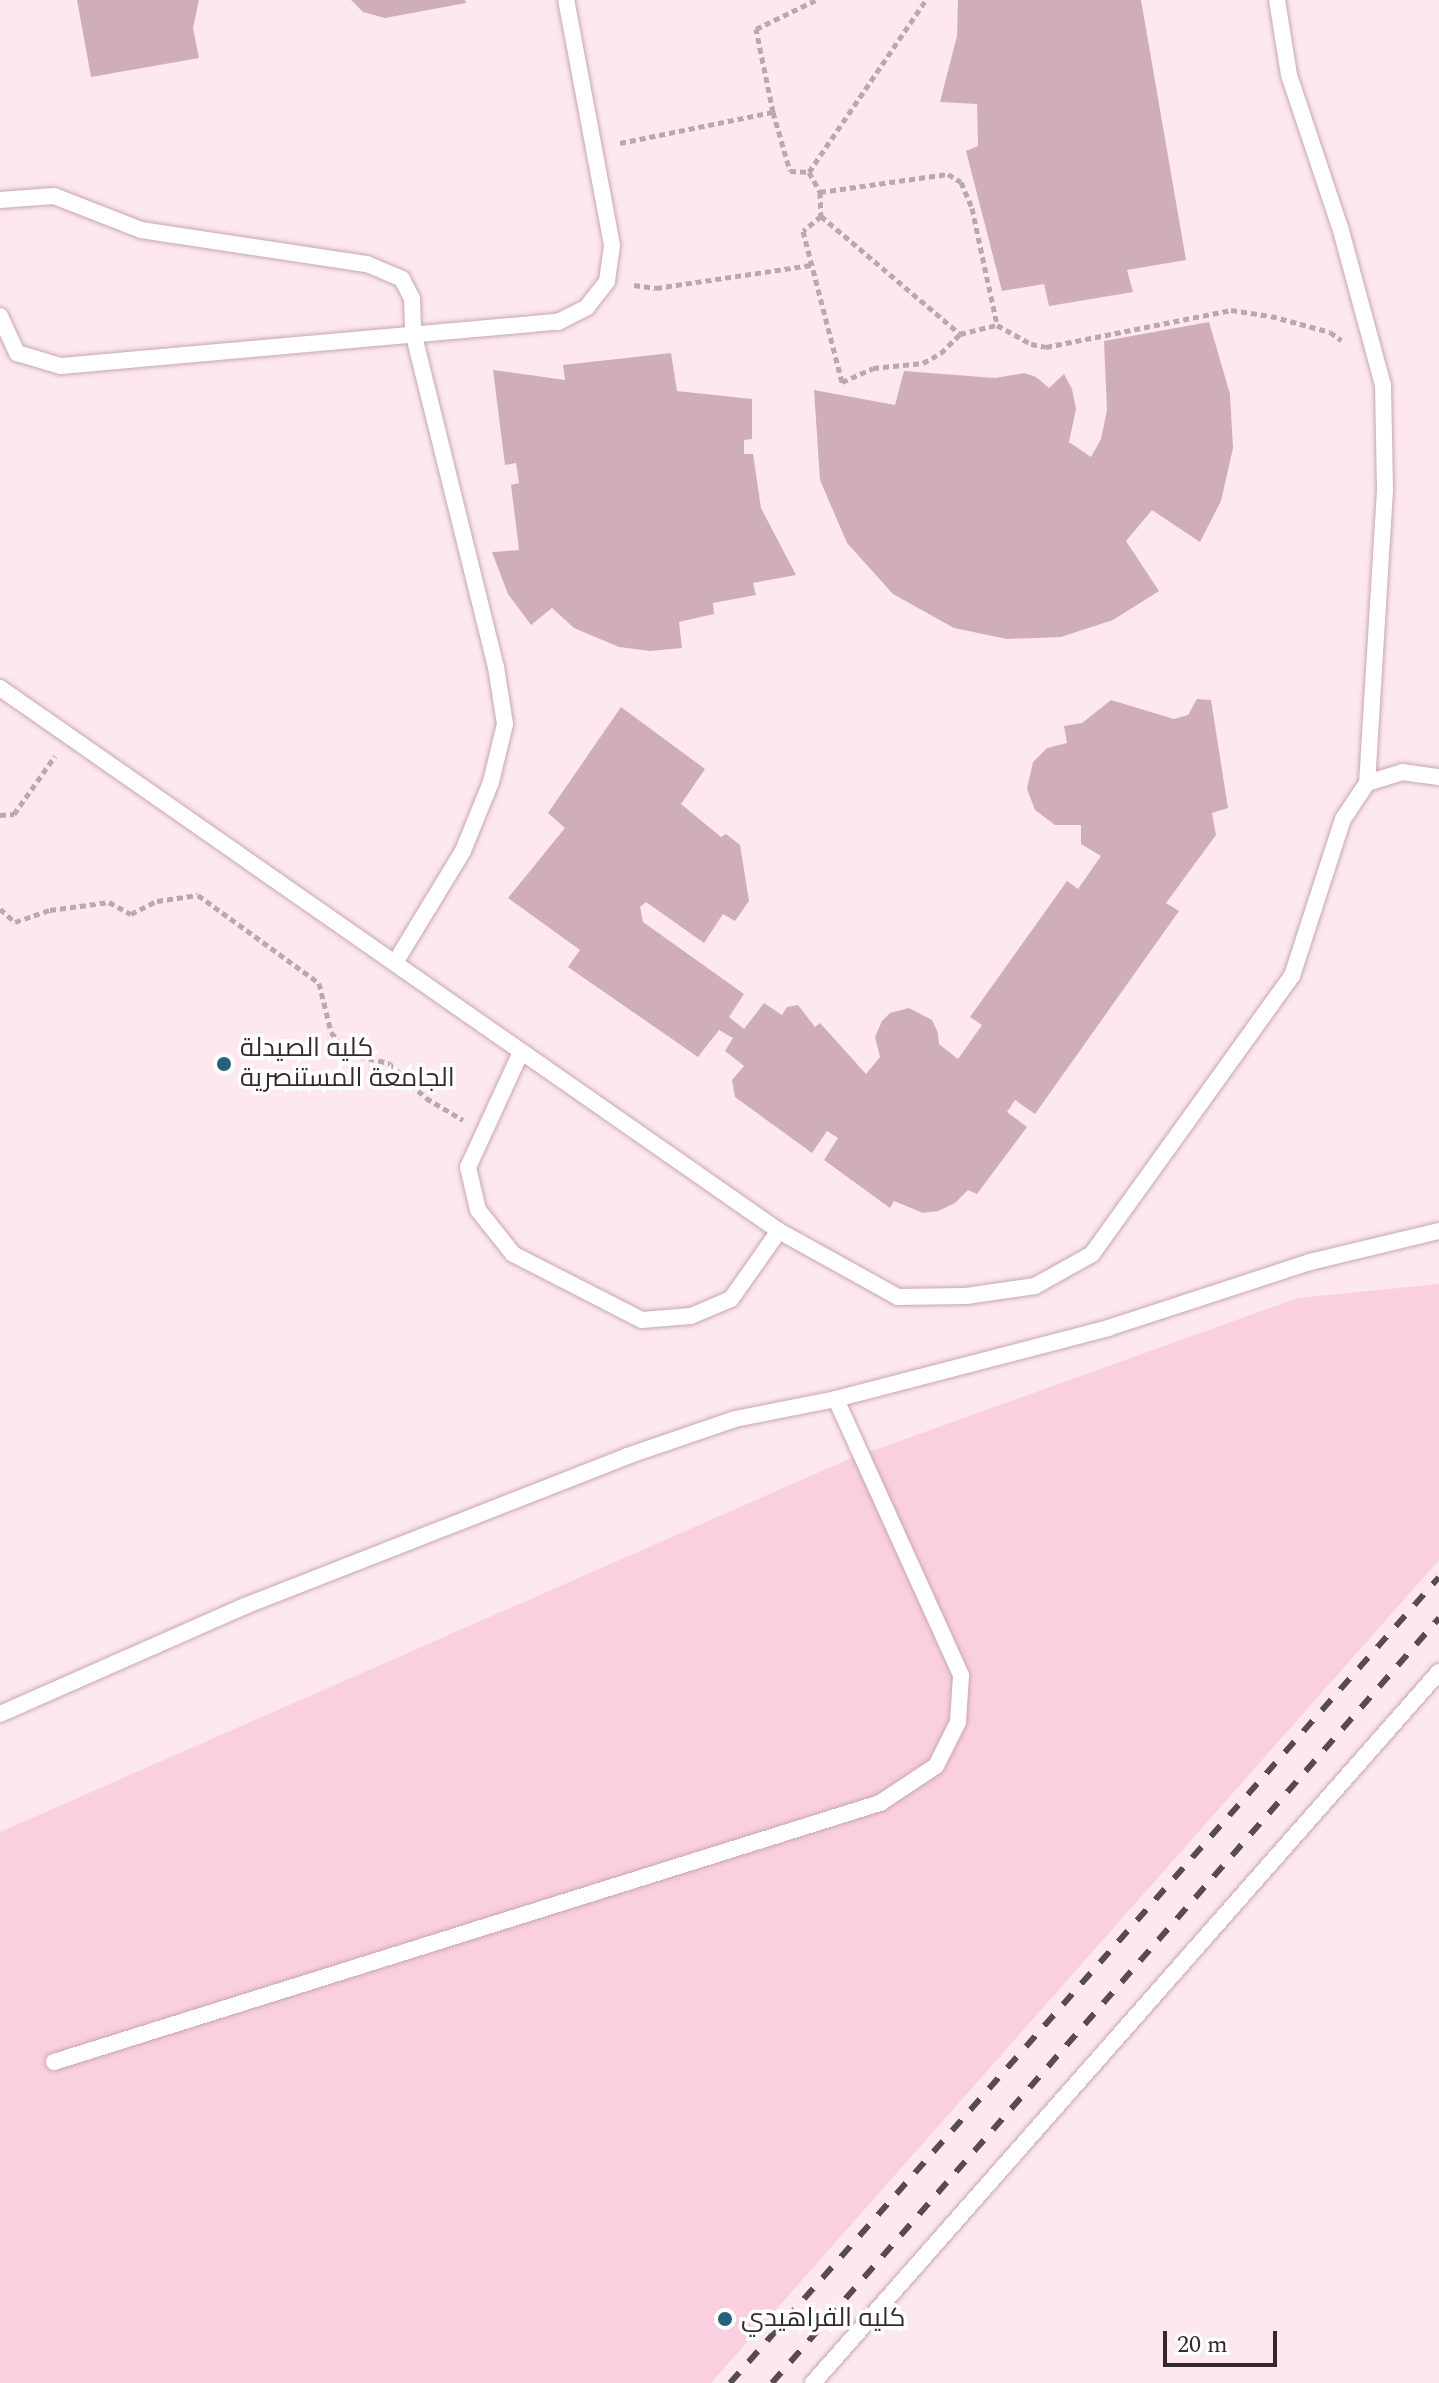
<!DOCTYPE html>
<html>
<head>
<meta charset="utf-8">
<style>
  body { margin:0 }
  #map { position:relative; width:1439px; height:2383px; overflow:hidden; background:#fde8f0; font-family:Spectral,Cairo,serif }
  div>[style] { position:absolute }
  .green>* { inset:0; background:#facfdf }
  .building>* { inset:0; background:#cfaeba }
  .path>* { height:5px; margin-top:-2.5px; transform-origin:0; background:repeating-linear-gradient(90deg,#baa8af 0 6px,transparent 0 10px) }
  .roads { filter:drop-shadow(0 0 2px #c8a6b3) drop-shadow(0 0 2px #c8a6b3) }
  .lane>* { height:16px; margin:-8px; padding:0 8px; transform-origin:8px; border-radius:8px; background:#fff }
  .rail>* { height:6px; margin-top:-3px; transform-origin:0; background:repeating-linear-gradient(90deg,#584a4f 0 14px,transparent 0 28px) }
  .dots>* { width:22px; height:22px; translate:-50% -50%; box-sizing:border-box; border:4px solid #fff; border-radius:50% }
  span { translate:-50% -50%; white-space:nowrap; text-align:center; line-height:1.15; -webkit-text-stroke:7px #fff; paint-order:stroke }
  .poi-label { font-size:26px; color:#36292e }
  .left { translate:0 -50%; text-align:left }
  .scale { position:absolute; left:1163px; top:2331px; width:114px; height:36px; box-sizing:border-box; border:4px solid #36292e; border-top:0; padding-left:10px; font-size:24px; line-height:28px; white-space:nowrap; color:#36292e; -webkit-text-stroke:6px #fff; paint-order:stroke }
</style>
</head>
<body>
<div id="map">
  <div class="green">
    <i style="clip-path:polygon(1439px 1284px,1439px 1560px,711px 2383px,0 2383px,0 1832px,847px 1460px,1298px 1298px)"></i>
  </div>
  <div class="building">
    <i style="clip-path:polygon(77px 0,199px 0,193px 28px,199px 58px,91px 77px)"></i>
    <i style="clip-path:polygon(351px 0,465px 0,466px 3px,385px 18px,363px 12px)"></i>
    <i style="clip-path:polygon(958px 0,1141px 0,1186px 260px,1127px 270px,1133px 292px,1049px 306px,1044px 284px,1002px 291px,966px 151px,978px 146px,977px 104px,940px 102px,957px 36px)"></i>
    <i style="clip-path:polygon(1209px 322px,1230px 394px,1233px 448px,1221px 501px,1200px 542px,1152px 510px,1126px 541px,1159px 591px,1113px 620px,1061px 637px,1007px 639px,954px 628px,893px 594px,847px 543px,820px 480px,814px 390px,895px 405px,904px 371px,995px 378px,1024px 373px,1036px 377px,1049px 388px,1064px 374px,1072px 389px,1076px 409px,1069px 442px,1091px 457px,1101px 439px,1107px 410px,1104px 341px)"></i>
    <i style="clip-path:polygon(671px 353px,677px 391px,752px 399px,752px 439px,744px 440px,744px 454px,753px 454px,761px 508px,796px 575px,753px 583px,756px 595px,713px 603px,714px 614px,679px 622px,682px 648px,650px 651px,619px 647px,574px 628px,552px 608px,531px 625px,508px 594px,492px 552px,519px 550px,511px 485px,519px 483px,516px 463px,505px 465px,493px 370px,565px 380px,563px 365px)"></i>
    <i style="clip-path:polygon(1197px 699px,1211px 700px,1228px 808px,1212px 813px,1216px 835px,1166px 903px,1179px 911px,1035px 1114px,1015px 1100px,1007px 1112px,1027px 1127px,977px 1194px,968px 1190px,955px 1203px,938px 1211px,923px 1213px,894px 1201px,890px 1208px,824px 1160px,838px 1138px,827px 1131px,812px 1153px,735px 1097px,732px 1080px,744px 1066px,725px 1051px,733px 1038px,719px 1030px,698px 1057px,568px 967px,580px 950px,508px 898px,565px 828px,548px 813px,621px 707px,705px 769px,681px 804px,721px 837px,726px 834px,740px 845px,749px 901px,735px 921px,723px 914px,704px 943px,646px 902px,640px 907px,643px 922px,744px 994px,729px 1017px,744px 1029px,764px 1003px,782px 1015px,787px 1007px,798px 1005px,815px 1027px,820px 1023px,866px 1074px,880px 1057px,875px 1037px,882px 1021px,890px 1013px,909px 1008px,932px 1020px,938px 1033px,939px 1044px,958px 1059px,982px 1025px,970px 1017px,1067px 881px,1078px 889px,1101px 856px,1081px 844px,1081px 825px,1055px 825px,1035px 810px,1027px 789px,1033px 762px,1047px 748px,1067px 743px,1064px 726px,1082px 723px,1111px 700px,1174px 719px,1188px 715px)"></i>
  </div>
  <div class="path">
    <i style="left:773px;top:112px;width:61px;rotate:73.9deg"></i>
    <i style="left:790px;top:171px;width:19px;rotate:3deg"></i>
    <i style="left:809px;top:172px;width:23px;rotate:61deg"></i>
    <i style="left:820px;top:192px;width:24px;rotate:88deg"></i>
    <i style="left:821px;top:216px;width:23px;rotate:140deg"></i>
    <i style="left:803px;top:231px;width:156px;rotate:75.5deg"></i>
    <i style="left:842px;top:382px;width:34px;rotate:-24deg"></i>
    <i style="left:873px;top:368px;width:50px;rotate:-5.7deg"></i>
    <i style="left:923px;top:363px;width:21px;rotate:-29deg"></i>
    <i style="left:941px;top:353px;width:27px;rotate:-45deg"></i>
    <i style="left:960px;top:334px;width:38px;rotate:-14deg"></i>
    <i style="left:620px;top:143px;width:156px;rotate:-11.5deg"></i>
    <i style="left:773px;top:112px;width:85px;rotate:-101.6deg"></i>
    <i style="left:756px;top:29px;width:67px;rotate:-25.8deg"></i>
    <i style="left:809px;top:172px;width:208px;rotate:-55.8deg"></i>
    <i style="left:820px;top:192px;width:129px;rotate:-8deg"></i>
    <i style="left:948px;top:174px;width:15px;rotate:32deg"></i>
    <i style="left:961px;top:182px;width:28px;rotate:67deg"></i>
    <i style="left:972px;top:208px;width:120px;rotate:77.9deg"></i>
    <i style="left:997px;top:325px;width:39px;rotate:29deg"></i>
    <i style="left:1031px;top:344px;width:15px;rotate:11deg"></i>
    <i style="left:1046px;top:347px;width:189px;rotate:-11.3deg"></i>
    <i style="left:1231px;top:310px;width:40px;rotate:8.5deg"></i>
    <i style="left:1271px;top:316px;width:61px;rotate:15.2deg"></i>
    <i style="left:1330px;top:332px;width:14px;rotate:36deg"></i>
    <i style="left:821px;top:216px;width:182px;rotate:40.3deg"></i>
    <i style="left:634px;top:285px;width:22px;rotate:8deg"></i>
    <i style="left:656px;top:288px;width:157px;rotate:-8.4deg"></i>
    <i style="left:0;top:815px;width:14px;rotate:-4deg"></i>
    <i style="left:14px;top:814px;width:71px;rotate:-54.7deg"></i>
    <i style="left:0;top:909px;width:20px;rotate:41deg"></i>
    <i style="left:15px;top:922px;width:37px;rotate:-19deg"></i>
    <i style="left:50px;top:910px;width:60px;rotate:-7.7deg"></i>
    <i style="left:109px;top:902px;width:25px;rotate:29deg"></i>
    <i style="left:131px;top:914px;width:29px;rotate:-27deg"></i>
    <i style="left:157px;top:901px;width:41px;rotate:-8.3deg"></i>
    <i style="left:198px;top:895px;width:150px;rotate:36deg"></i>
    <i style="left:319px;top:983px;width:50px;rotate:76.2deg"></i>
    <i style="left:331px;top:1032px;width:28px;rotate:51deg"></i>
    <i style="left:349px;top:1054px;width:41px;rotate:12.7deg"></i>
    <i style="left:389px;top:1063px;width:51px;rotate:43.4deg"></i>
    <i style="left:426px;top:1098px;width:43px;rotate:30.7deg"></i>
  </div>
  <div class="roads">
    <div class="lane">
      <i style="left:1277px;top:0;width:76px;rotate:80.9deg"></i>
      <i style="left:1289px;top:75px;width:160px;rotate:71.5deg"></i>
      <i style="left:1340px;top:227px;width:164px;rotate:74.8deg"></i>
      <i style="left:1383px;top:385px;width:105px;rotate:88.9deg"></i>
      <i style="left:1385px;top:490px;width:294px;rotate:93.5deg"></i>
      <i style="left:0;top:200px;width:54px;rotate:-4.2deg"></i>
      <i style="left:54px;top:196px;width:93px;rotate:21.3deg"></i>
      <i style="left:141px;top:230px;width:229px;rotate:8.6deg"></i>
      <i style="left:367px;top:264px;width:38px;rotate:23deg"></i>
      <i style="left:402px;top:279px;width:22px;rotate:63deg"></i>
      <i style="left:412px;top:299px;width:33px;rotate:88deg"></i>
      <i style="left:413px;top:332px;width:345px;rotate:76.1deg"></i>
      <i style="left:496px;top:667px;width:58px;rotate:81deg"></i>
      <i style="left:505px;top:724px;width:60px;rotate:103.6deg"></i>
      <i style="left:491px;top:782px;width:74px;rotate:112.1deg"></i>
      <i style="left:463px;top:851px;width:131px;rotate:121.3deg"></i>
      <i style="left:0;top:316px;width:41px;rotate:65.3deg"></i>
      <i style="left:17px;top:353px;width:46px;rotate:16.5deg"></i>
      <i style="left:61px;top:366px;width:499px;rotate:-5.1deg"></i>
      <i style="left:558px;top:322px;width:33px;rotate:-27deg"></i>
      <i style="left:587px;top:307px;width:33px;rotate:-52deg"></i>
      <i style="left:607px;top:281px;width:36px;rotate:-82deg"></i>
      <i style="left:612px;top:245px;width:249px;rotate:-100.6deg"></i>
      <i style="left:0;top:688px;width:950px;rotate:34.88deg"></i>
      <i style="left:779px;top:1231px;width:136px;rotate:29deg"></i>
      <i style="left:898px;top:1297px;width:68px;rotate:-0.8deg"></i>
      <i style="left:966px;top:1296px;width:70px;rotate:-8.2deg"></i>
      <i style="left:1035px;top:1286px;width:65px;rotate:-29.3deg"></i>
      <i style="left:1092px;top:1254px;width:342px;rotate:-54.3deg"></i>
      <i style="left:1292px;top:976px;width:165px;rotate:-72deg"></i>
      <i style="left:1343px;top:819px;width:43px;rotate:-56.3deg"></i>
      <i style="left:1367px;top:783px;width:37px;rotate:-17deg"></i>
      <i style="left:1402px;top:772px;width:37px;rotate:8deg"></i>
      <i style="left:521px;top:1052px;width:127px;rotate:114.7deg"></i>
      <i style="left:468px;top:1167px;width:44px;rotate:76.9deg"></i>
      <i style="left:478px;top:1210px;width:56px;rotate:51.5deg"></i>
      <i style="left:513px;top:1254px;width:145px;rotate:27.1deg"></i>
      <i style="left:642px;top:1320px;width:49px;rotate:-4.7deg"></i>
      <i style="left:691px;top:1316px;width:43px;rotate:-23deg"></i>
      <i style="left:731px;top:1299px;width:83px;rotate:-54.8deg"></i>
      <i style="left:0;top:1714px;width:268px;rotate:-23.8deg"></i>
      <i style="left:245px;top:1606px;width:410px;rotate:-21.4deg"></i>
      <i style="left:627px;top:1456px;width:114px;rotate:-18.9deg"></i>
      <i style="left:735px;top:1419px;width:103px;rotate:-11.2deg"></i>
      <i style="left:836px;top:1399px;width:281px;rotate:-14.6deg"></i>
      <i style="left:1108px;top:1328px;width:213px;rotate:-18.1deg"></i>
      <i style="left:1310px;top:1262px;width:133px;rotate:-13.5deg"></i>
      <i style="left:54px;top:2062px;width:866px;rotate:-17.41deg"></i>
      <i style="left:880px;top:1803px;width:67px;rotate:-33.5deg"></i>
      <i style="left:936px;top:1766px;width:49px;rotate:-63.4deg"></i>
      <i style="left:958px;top:1722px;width:47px;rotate:-86.3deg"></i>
      <i style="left:961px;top:1675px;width:303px;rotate:-114.4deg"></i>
      <i style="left:813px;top:2383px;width:947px;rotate:-48.64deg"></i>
    </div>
  </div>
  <div class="rail">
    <i style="left:730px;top:2383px;width:1073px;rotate:-48.66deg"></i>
    <i style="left:772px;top:2383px;width:1015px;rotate:-48.91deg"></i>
  </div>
  <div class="dots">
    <i style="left:224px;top:1064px;background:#256179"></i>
    <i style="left:725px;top:2319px;background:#256179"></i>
  </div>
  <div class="poi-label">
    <span class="left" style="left:240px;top:1064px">كليه الصيدلة<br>الجامعة المستنصرية</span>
    <span class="left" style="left:741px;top:2319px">كليه الفراهيدي</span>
  </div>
  <div class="scale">20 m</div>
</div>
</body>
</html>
